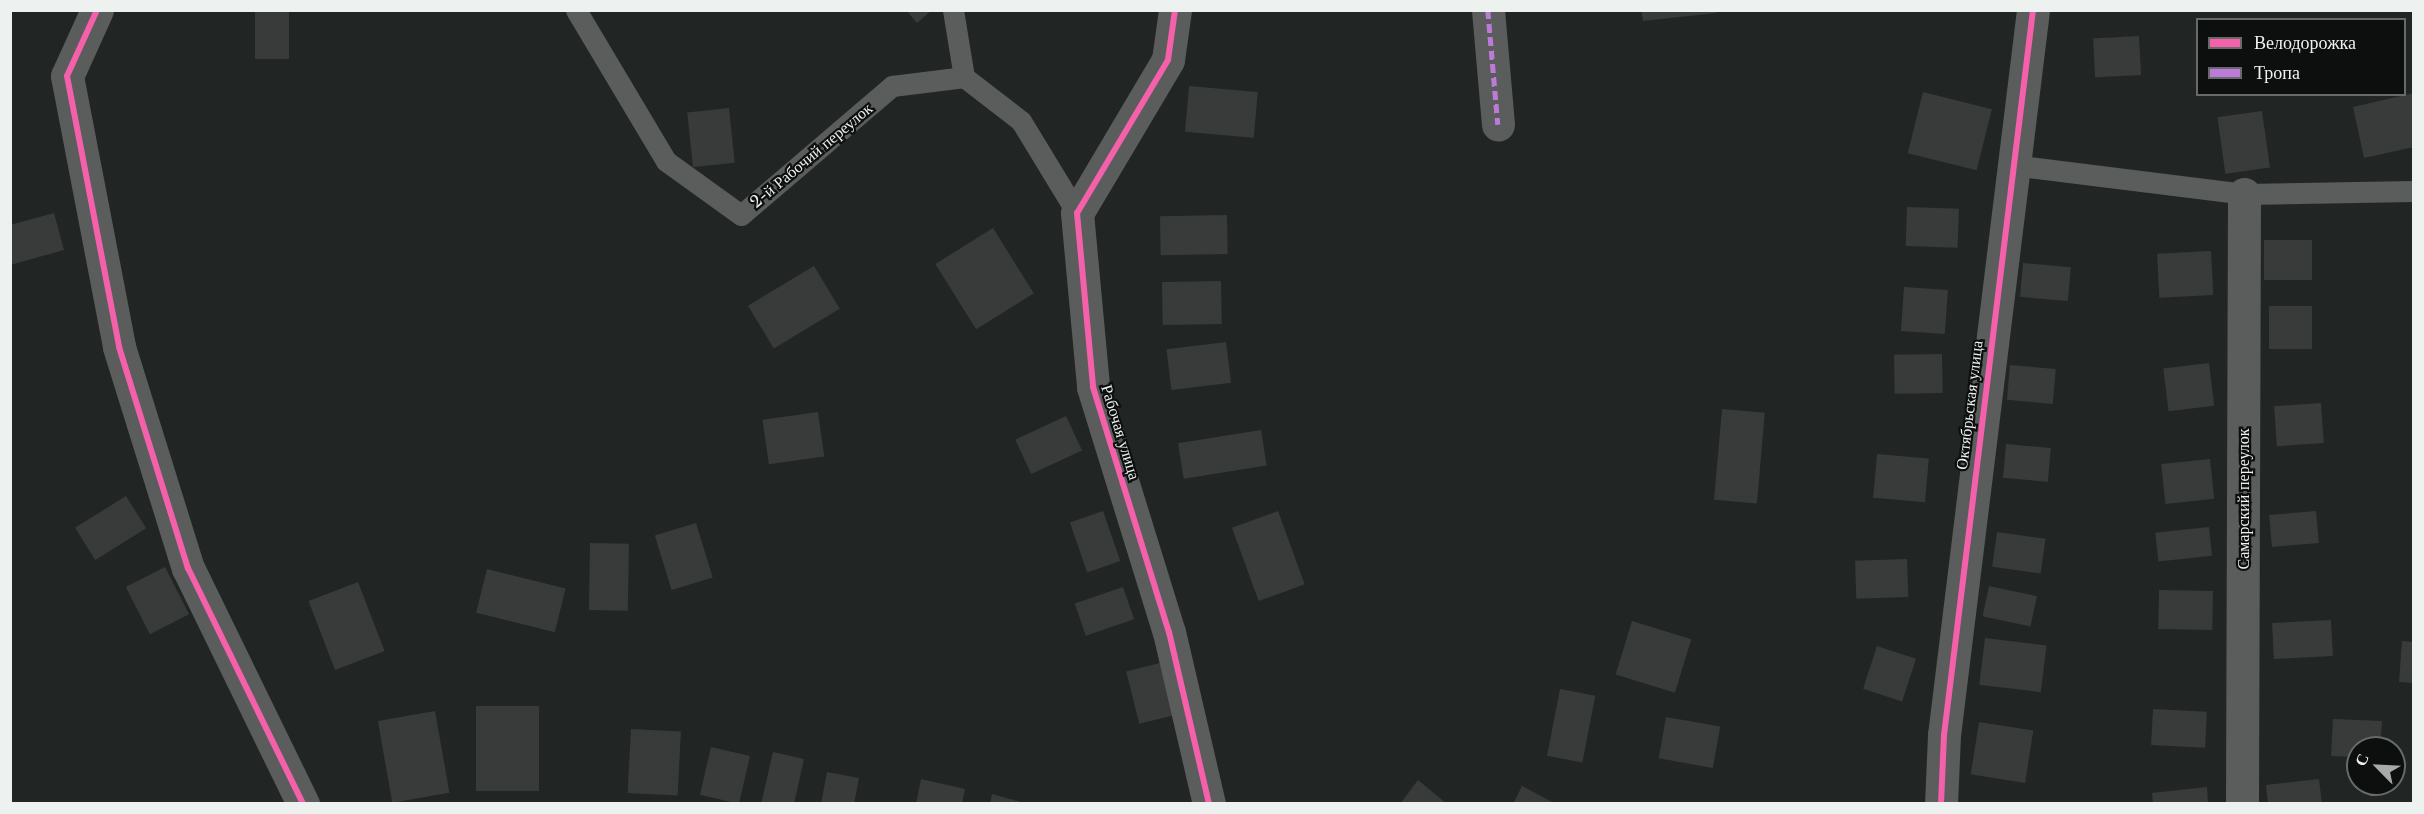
<!DOCTYPE html>
<html>
<head>
<meta charset="utf-8">
<style>
  body { margin:0 }
  #map { position:relative; width:2424px; height:814px; overflow:hidden; background:#212624; font-family:"Libre Baskerville",serif }
  div>[style] { position:absolute }
  .building>* { inset:0; background:#383b39; transform-origin:0 0 }
  .service>* { height:21px; margin:-10.5px; padding:0 10.5px; transform-origin:10.5px; border-radius:10.5px; background:#5a5d5b }
  .minor>* { height:33px; margin:-16.5px; padding:0 16.5px; transform-origin:16.5px; border-radius:16.5px; background:#5a5d5b }
  .quiet>* { height:4.5px; margin-top:-2.25px; transform-origin:0; background:repeating-linear-gradient(90deg,#bd7bd9 0 9px,transparent 0 13.5px) }
  .cycleway>* { height:6px; margin:-3px; padding:0 3px; transform-origin:3px; border-radius:3px; background:#f560ab }
  span { translate:-50% -50%; white-space:nowrap; text-align:center; line-height:1.15; -webkit-text-stroke:4.5px #0c0f0e; paint-order:stroke }
  .street-label { font-size:16px; color:#edf2f0 }
  .frame { position:absolute; inset:0; border:12px solid #edf2f0; pointer-events:none }
  .legend { position:absolute; left:2196px; top:18px; width:210px; height:78px; box-sizing:border-box; background:#0c0f0e; border:2px solid #666a68; margin:0; padding:8px 10px; list-style:none; font-size:18px; color:#edf2f0 }
  .legend li { display:flex; align-items:center; gap:12px; height:30px }
  .legend b { width:30px; border:2px solid #666a68 }
  .north { position:absolute; left:2346px; top:736px; width:60px; height:60px; box-sizing:border-box; background:#0c0f0e; border:2px solid #666a68; border-radius:50%; rotate:294deg; font-size:16px; font-weight:700; line-height:24px; text-align:center; color:#edf2f0 }
  .north::after { content:''; display:block; margin:auto; width:21px; height:27px; background:#a6aba9; clip-path:polygon(50% 0,100% 100%,50% 72%,0 100%) }
</style>
</head>
<body>
<div id="map">
  <div class="building">
    <i style="left:255px;top:10px;width:34px;height:49px"></i>
    <i style="clip-path:polygon(906px 10px,932px 10px,917px 23px)"></i>
    <i style="clip-path:polygon(1641px 10px,1716px 10px,1716px 13px,1643px 21px)"></i>
    <i style="left:2139px;top:36px;width:39px;height:46px;rotate:87deg"></i>
    <i style="left:1189px;top:86px;width:69px;height:46px;rotate:5deg"></i>
    <i style="left:1923px;top:92px;width:71px;height:63px;rotate:14deg"></i>
    <i style="clip-path:polygon(2414px 93px,2414px 147px,2364px 158px,2353px 107px)"></i>
    <i style="left:729px;top:108px;width:55px;height:42px;rotate:84deg"></i>
    <i style="left:2262px;top:111px;width:57px;height:45px;rotate:82deg"></i>
    <i style="left:1907px;top:207px;width:52px;height:39px;rotate:2deg"></i>
    <i style="clip-path:polygon(54px 213px,64px 250px,10px 265px,10px 225px)"></i>
    <i style="left:1227px;top:215px;width:39px;height:67px;rotate:89deg"></i>
    <i style="left:993px;top:228px;width:77px;height:68px;rotate:58deg"></i>
    <i style="left:2312px;top:240px;width:40px;height:48px;rotate:90deg"></i>
    <i style="left:2211px;top:251px;width:44px;height:54px;rotate:87deg"></i>
    <i style="left:2023px;top:263px;width:48px;height:34px;rotate:5deg"></i>
    <i style="left:814px;top:266px;width:50px;height:77px;rotate:59deg"></i>
    <i style="left:1221px;top:281px;width:43px;height:59px;rotate:89deg"></i>
    <i style="left:1904px;top:287px;width:44px;height:44px;rotate:4deg"></i>
    <i style="left:2269px;top:306px;width:43px;height:43px"></i>
    <i style="left:1226px;top:342px;width:41px;height:60px;rotate:83deg"></i>
    <i style="left:1942px;top:354px;width:39px;height:48px;rotate:89deg"></i>
    <i style="left:2209px;top:363px;width:43px;height:46px;rotate:83deg"></i>
    <i style="left:2010px;top:365px;width:46px;height:35px;rotate:5deg"></i>
    <i style="left:2321px;top:403px;width:40px;height:47px;rotate:86deg"></i>
    <i style="left:1722px;top:409px;width:43px;height:91px;rotate:5deg"></i>
    <i style="left:818px;top:412px;width:45px;height:56px;rotate:82deg"></i>
    <i style="left:1066px;top:416px;width:38px;height:56px;rotate:65deg"></i>
    <i style="left:1261px;top:430px;width:36px;height:84px;rotate:81deg"></i>
    <i style="left:2006px;top:444px;width:45px;height:34px;rotate:5deg"></i>
    <i style="left:1877px;top:454px;width:52px;height:44px;rotate:5deg"></i>
    <i style="left:2210px;top:459px;width:40px;height:49px;rotate:84deg"></i>
    <i style="left:126px;top:496px;width:38px;height:60px;rotate:58deg"></i>
    <i style="left:1103px;top:511px;width:53px;height:35px;rotate:71deg"></i>
    <i style="left:1278px;top:511px;width:78px;height:49px;rotate:70deg"></i>
    <i style="left:2316px;top:511px;width:32px;height:47px;rotate:85deg"></i>
    <i style="left:696px;top:523px;width:57px;height:43px;rotate:73deg"></i>
    <i style="left:2209px;top:527px;width:29px;height:54px;rotate:84deg"></i>
    <i style="left:1997px;top:532px;width:49px;height:35px;rotate:8deg"></i>
    <i style="left:590px;top:543px;width:39px;height:67px;rotate:1deg"></i>
    <i style="left:1907px;top:559px;width:38px;height:52px;rotate:88deg"></i>
    <i style="left:165px;top:567px;width:53px;height:44px;rotate:63deg"></i>
    <i style="left:487px;top:569px;width:81px;height:45px;rotate:14deg"></i>
    <i style="left:358px;top:582px;width:74px;height:53px;rotate:69deg"></i>
    <i style="left:1989px;top:586px;width:49px;height:31px;rotate:12deg"></i>
    <i style="left:1123px;top:587px;width:34px;height:51px;rotate:71deg"></i>
    <i style="left:2159px;top:590px;width:54px;height:39px;rotate:1deg"></i>
    <i style="left:2331px;top:620px;width:36px;height:59px;rotate:87deg"></i>
    <i style="left:1632px;top:621px;width:62px;height:56px;rotate:17deg"></i>
    <i style="left:1985px;top:638px;width:62px;height:47px;rotate:7deg"></i>
    <i style="clip-path:polygon(2402px 641px,2414px 642px,2414px 683px,2399px 682px)"></i>
    <i style="left:1877px;top:646px;width:41px;height:45px;rotate:18deg"></i>
    <i style="left:1164px;top:662px;width:54px;height:39px;rotate:76deg"></i>
    <i style="left:1560px;top:689px;width:36px;height:68px;rotate:11deg"></i>
    <i style="left:476px;top:706px;width:63px;height:85px"></i>
    <i style="left:2153px;top:709px;width:54px;height:36px;rotate:3deg"></i>
    <i style="left:435px;top:711px;width:83px;height:58px;rotate:80deg"></i>
    <i style="left:1666px;top:717px;width:55px;height:42px;rotate:10deg"></i>
    <i style="clip-path:polygon(2333px 719px,2382px 721px,2380px 748px,2358px 748px,2358px 757px,2331px 756px)"></i>
    <i style="left:1979px;top:722px;width:55px;height:53px;rotate:9deg"></i>
    <i style="left:631px;top:729px;width:50px;height:64px;rotate:3deg"></i>
    <i style="left:711px;top:747px;width:40px;height:49px;rotate:13deg"></i>
    <i style="clip-path:polygon(773px 752px,804px 759px,794px 804px,761px 804px)"></i>
    <i style="clip-path:polygon(827px 772px,859px 778px,854px 804px,821px 804px)"></i>
    <i style="clip-path:polygon(921px 779px,965px 789px,962px 804px,916px 804px)"></i>
    <i style="clip-path:polygon(2319px 779px,2322px 804px,2268px 804px,2266px 785px)"></i>
    <i style="clip-path:polygon(1418px 780px,1447px 804px,1400px 804px)"></i>
    <i style="clip-path:polygon(1522px 786px,1556px 804px,1513px 804px)"></i>
    <i style="clip-path:polygon(2207px 787px,2208px 804px,2153px 804px,2152px 793px)"></i>
    <i style="clip-path:polygon(992px 794px,1024px 803px,1024px 804px,990px 804px)"></i>
  </div>
  <div class="service">
    <i style="left:576px;top:10px;width:176px;rotate:59.2deg"></i>
    <i style="left:666px;top:161px;width:92px;rotate:35.8deg"></i>
    <i style="left:741px;top:215px;width:199px;rotate:-40.5deg"></i>
    <i style="left:892px;top:86px;width:73px;rotate:-7.1deg"></i>
    <i style="left:953px;top:10px;width:68px;rotate:80.7deg"></i>
    <i style="left:964px;top:77px;width:72px;rotate:37.7deg"></i>
    <i style="left:1021px;top:121px;width:108px;rotate:58.7deg"></i>
    <i style="left:2012px;top:165px;width:234px;rotate:7.1deg"></i>
    <i style="left:2244px;top:194px;width:170px;rotate:-1deg"></i>
  </div>
  <div class="minor">
    <i style="left:97px;top:10px;width:72px;rotate:114.4deg"></i>
    <i style="left:67px;top:76px;width:276px;rotate:79.1deg"></i>
    <i style="left:119px;top:347px;width:232px;rotate:72.7deg"></i>
    <i style="left:188px;top:568px;width:263px;rotate:64deg"></i>
    <i style="left:1175px;top:10px;width:50px;rotate:98deg"></i>
    <i style="left:1168px;top:60px;width:178px;rotate:120.7deg"></i>
    <i style="left:1077px;top:213px;width:175px;rotate:84.7deg"></i>
    <i style="left:1093px;top:387px;width:257px;rotate:72.8deg"></i>
    <i style="left:1169px;top:632px;width:177px;rotate:76.9deg"></i>
    <i style="left:1488px;top:10px;width:115px;rotate:85deg"></i>
    <i style="left:1941px;top:804px;width:69px;rotate:-87.5deg"></i>
    <i style="left:1944px;top:735px;width:730px;rotate:-83deg"></i>
    <i style="left:2242px;top:804px;width:610px;rotate:-89.81deg"></i>
  </div>
  <div class="quiet">
    <i style="left:1488px;top:10px;width:115px;rotate:85deg"></i>
  </div>
  <div class="cycleway">
    <i style="left:97px;top:10px;width:72px;rotate:114.4deg"></i>
    <i style="left:67px;top:76px;width:276px;rotate:79.1deg"></i>
    <i style="left:119px;top:347px;width:232px;rotate:72.7deg"></i>
    <i style="left:188px;top:568px;width:263px;rotate:64deg"></i>
    <i style="left:1175px;top:10px;width:50px;rotate:98deg"></i>
    <i style="left:1168px;top:60px;width:178px;rotate:120.7deg"></i>
    <i style="left:1077px;top:213px;width:175px;rotate:84.7deg"></i>
    <i style="left:1093px;top:387px;width:257px;rotate:72.8deg"></i>
    <i style="left:1169px;top:632px;width:177px;rotate:76.9deg"></i>
    <i style="left:1941px;top:804px;width:69px;rotate:-87.5deg"></i>
    <i style="left:1944px;top:735px;width:730px;rotate:-83deg"></i>
  </div>
  <div class="street-label">
    <span style="left:811px;top:155px;rotate:-40deg">2-й Рабочий переулок</span>
    <span style="left:1969px;top:405px;rotate:-83deg">Октябрьская улица</span>
    <span style="left:1121px;top:432px;rotate:73deg">Рабочая улица</span>
    <span style="left:2243px;top:499px;rotate:-90deg">Самарский переулок</span>
  </div>
  <div class="frame"></div>
  <ul class="legend">
  <li><b style="height:8px;background:#f560ab"></b>Велодорожка</li>
  <li><b style="height:8px;background:#bd7bd9"></b>Тропа</li>
  </ul>
  <div class="north">С</div>
</div>
</body>
</html>
